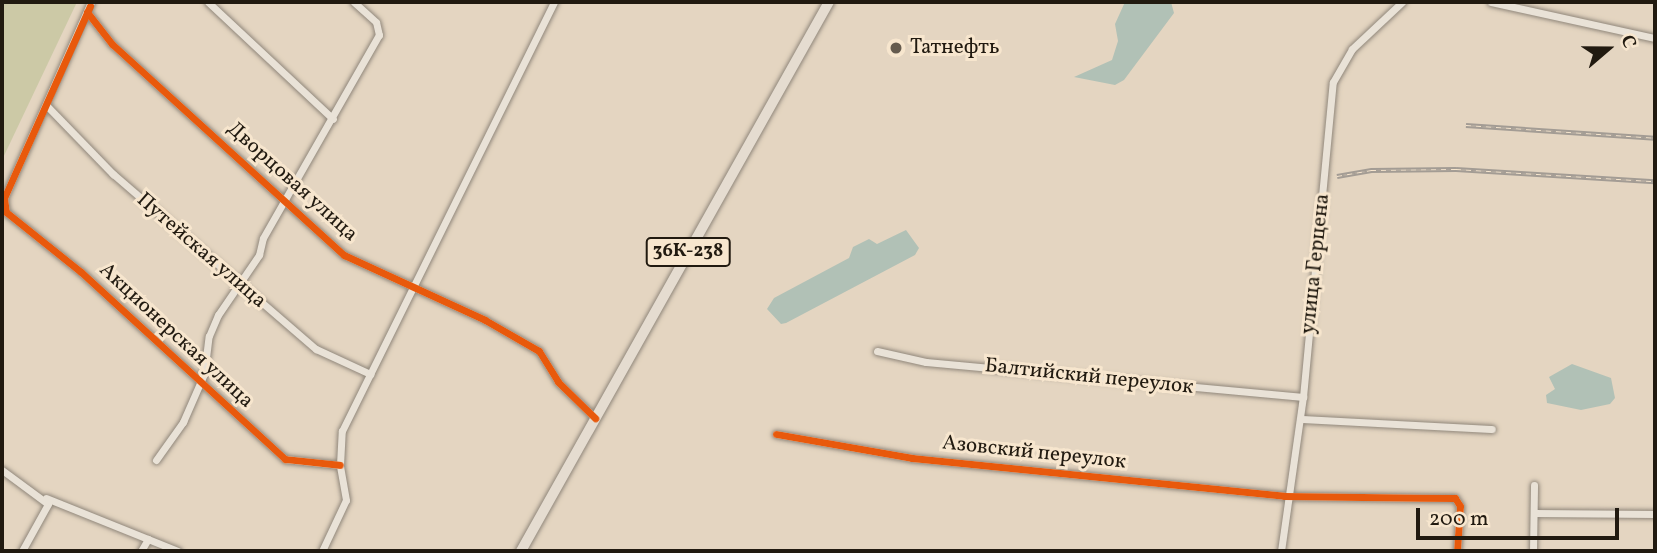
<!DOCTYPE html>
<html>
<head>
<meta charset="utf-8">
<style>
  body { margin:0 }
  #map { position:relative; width:1657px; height:553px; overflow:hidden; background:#e4d5c1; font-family:Vollkorn,serif }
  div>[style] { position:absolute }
  .green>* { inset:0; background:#ccc9a6 }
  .water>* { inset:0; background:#b1c1b6 }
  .roads { filter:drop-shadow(0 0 2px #90877b) drop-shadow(0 0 2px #90877b) }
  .minor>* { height:7px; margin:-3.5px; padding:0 3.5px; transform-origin:3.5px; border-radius:3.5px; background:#e9e2d7 }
  .primary>* { height:10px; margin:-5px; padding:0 5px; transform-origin:5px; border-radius:5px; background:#e5dcd0 }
  .rail>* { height:4.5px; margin-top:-2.25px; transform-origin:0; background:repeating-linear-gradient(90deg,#f7e6ce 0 5px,#a39c94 0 10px); box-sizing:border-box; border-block:2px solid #a39c94 }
  .cycleway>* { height:7px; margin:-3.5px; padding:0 3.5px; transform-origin:3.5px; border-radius:3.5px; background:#e8590c }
  .dots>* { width:19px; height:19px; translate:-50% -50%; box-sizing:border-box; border:4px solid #f7e6ce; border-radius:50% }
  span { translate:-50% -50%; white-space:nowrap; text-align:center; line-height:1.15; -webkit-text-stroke:6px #f7e6ce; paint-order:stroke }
  .shield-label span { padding:2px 5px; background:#f7e6ce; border:2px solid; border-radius:5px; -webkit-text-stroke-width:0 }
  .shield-label { font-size:19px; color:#211a10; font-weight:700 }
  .poi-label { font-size:21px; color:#211a10 }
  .left { translate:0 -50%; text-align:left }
  .street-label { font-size:21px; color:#211a10 }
  .frame { position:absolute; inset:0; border:4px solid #211a10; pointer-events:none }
  .north { position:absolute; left:1573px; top:14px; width:70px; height:70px; -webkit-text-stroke:5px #f7e6ce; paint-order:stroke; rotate:70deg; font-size:19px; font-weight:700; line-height:28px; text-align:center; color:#211a10 }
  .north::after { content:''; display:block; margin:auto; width:24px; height:32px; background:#211a10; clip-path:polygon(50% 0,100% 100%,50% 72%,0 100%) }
  .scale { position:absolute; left:1416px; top:508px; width:203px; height:32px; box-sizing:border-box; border:4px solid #211a10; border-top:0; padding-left:9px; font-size:21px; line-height:24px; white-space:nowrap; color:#211a10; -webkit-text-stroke:5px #f7e6ce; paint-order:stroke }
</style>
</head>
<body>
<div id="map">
  <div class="green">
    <i style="clip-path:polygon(2px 2px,77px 2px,2px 160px)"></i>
  </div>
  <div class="water">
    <i style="clip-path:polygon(1125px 2px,1171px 2px,1174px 13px,1124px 80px,1115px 85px,1074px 77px,1112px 60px,1118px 41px,1115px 24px)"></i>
    <i style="clip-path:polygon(906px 230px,919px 248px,915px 255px,786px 323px,781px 324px,767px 309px,774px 298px,849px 258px,853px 247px,869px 239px,877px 244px)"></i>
    <i style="clip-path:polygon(1572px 364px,1611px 378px,1615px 398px,1610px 404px,1581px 410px,1547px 403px,1546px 395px,1555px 389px,1549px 377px)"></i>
  </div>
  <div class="roads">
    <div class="minor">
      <i style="left:91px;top:2px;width:214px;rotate:113.9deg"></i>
      <i style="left:4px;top:198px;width:14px;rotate:82deg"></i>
      <i style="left:6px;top:212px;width:96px;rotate:38.7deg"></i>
      <i style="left:81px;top:272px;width:277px;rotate:42.5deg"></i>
      <i style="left:285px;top:459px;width:55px;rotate:6.2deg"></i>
      <i style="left:208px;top:2px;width:171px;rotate:43.1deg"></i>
      <i style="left:1491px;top:2px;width:168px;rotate:12.4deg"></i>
      <i style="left:87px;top:12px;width:41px;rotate:52deg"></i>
      <i style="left:112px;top:44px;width:314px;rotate:42.3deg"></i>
      <i style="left:344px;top:255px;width:155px;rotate:24.7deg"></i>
      <i style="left:485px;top:320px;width:62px;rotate:29.9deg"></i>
      <i style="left:539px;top:351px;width:36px;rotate:58deg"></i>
      <i style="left:558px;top:382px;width:52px;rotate:44.2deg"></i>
      <i style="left:47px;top:106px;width:95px;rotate:45.9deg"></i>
      <i style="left:113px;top:174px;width:268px;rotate:40.8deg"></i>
      <i style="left:316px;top:349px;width:60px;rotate:24.8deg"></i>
      <i style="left:877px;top:351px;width:50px;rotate:12.7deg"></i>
      <i style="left:926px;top:362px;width:379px;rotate:5.3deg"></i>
      <i style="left:1301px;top:419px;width:191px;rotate:3deg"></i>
      <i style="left:776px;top:434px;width:138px;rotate:10deg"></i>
      <i style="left:912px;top:458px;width:374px;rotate:5.8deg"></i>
      <i style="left:1284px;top:496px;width:171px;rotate:0.7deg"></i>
      <i style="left:1455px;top:498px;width:9px;rotate:58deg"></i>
      <i style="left:1460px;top:506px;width:45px;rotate:93.8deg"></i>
      <i style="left:156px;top:460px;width:47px;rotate:-54.6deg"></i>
      <i style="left:183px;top:422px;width:52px;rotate:-66.4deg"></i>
      <i style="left:204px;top:374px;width:38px;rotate:-83deg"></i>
      <i style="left:209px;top:336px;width:23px;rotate:-67deg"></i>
      <i style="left:218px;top:315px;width:73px;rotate:-55.7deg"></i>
      <i style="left:259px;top:255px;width:17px;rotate:-77deg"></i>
      <i style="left:263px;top:238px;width:234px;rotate:-60.3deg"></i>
      <i style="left:379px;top:35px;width:13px;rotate:-103deg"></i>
      <i style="left:376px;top:22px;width:30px;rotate:-138deg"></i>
      <i style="left:2px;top:470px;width:57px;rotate:36.5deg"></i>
      <i style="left:48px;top:504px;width:54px;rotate:119deg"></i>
      <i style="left:46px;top:498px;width:142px;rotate:21.9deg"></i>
      <i style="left:1534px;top:513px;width:121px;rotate:0.5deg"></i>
      <i style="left:141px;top:551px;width:14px;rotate:-60deg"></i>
      <i style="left:322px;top:551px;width:56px;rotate:-64.8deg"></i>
      <i style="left:346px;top:500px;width:36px;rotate:-100deg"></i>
      <i style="left:340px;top:465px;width:34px;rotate:-87deg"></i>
      <i style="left:342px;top:431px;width:479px;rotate:-63.7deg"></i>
      <i style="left:1281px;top:551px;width:156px;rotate:-81.9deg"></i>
      <i style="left:1303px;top:397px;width:316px;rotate:-84.6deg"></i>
      <i style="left:1333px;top:82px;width:38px;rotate:-60deg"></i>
      <i style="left:1352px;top:49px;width:69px;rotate:-43.2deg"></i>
      <i style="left:1533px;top:551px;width:66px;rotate:-89.1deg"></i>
    </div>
    <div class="primary">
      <i style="left:521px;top:551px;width:629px;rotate:-60.71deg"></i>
    </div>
  </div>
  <div class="rail">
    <i style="left:1466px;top:125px;width:189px;rotate:3.9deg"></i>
    <i style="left:1337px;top:176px;width:35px;rotate:-10deg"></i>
    <i style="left:1371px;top:170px;width:85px;rotate:-0.7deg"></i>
    <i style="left:1456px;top:169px;width:199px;rotate:3.5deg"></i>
  </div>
  <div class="cycleway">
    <i style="left:90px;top:6px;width:210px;rotate:114.1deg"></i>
    <i style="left:4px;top:198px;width:14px;rotate:82deg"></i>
    <i style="left:6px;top:212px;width:96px;rotate:38.7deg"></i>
    <i style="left:81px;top:272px;width:277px;rotate:42.5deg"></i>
    <i style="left:285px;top:459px;width:55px;rotate:6.2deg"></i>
    <i style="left:87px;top:12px;width:41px;rotate:52deg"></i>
    <i style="left:112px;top:44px;width:314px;rotate:42.3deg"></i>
    <i style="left:344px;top:255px;width:155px;rotate:24.7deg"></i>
    <i style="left:485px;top:320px;width:62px;rotate:29.9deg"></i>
    <i style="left:539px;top:351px;width:36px;rotate:58deg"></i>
    <i style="left:558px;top:382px;width:52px;rotate:44.2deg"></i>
    <i style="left:776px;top:434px;width:138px;rotate:10deg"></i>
    <i style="left:912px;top:458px;width:374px;rotate:5.8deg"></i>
    <i style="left:1284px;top:496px;width:171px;rotate:0.7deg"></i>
    <i style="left:1455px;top:498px;width:9px;rotate:58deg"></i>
    <i style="left:1460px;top:506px;width:45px;rotate:93.8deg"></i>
  </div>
  <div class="dots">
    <i style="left:896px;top:48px;background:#655b4e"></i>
  </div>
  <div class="shield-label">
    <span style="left:688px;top:252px">36К-238</span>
  </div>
  <div class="poi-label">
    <span class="left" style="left:910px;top:48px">Татнефть</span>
  </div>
  <div class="street-label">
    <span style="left:292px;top:182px;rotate:42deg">Дворцовая улица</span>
    <span style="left:201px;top:251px;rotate:41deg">Путейская улица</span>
    <span style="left:1316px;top:264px;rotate:-84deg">улица Герцена</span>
    <span style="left:176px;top:336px;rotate:43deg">Акционерская улица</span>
    <span style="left:1089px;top:377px;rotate:6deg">Балтийский переулок</span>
    <span style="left:1034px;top:453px;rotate:6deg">Азовский переулок</span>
  </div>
  <div class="frame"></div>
  <div class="north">С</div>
  <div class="scale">200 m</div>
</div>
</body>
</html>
